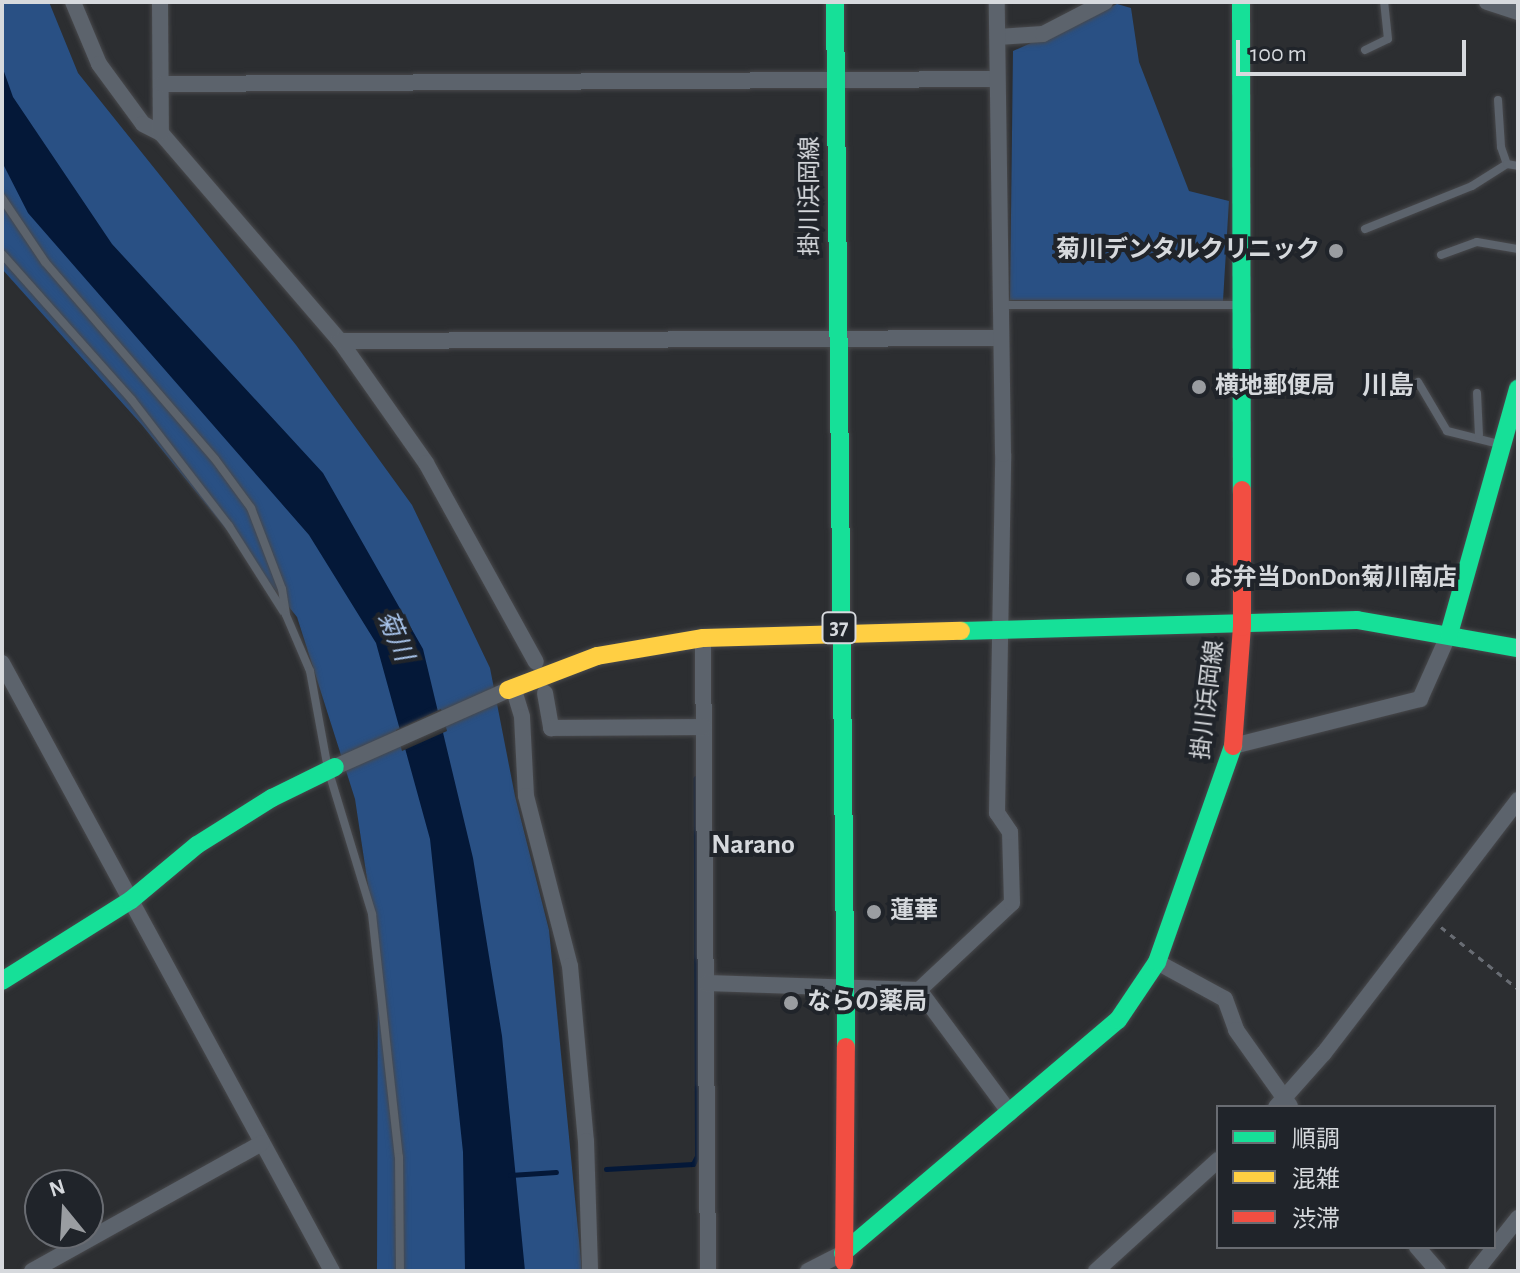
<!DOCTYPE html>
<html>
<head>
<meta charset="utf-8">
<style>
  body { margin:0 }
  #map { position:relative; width:1520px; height:1273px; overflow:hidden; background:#2c2e31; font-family:"Alegreya Sans","Noto Sans JP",sans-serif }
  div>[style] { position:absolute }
  .green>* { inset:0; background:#295084 }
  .water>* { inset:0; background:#041838 }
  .pier>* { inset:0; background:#2c2e31 }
  .stream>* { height:5px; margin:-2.5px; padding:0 2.5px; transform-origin:2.5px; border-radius:2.5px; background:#041838 }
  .path>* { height:3px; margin-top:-1.5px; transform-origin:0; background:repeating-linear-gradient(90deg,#686c73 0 6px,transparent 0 12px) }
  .roads { filter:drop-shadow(0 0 2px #48494c) drop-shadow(0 0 2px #48494c) }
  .lane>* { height:8px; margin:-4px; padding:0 4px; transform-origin:4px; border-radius:4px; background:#5c636c }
  .street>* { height:16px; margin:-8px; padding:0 8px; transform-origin:8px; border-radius:8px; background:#5c636c }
  .fast>* { height:18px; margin:-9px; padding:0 9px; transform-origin:9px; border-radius:9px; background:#16e098 }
  .slow>* { height:18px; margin:-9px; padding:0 9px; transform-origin:9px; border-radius:9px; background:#ffcf43 }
  .jam>* { height:18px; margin:-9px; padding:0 9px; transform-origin:9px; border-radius:9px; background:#f24e42 }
  .dots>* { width:22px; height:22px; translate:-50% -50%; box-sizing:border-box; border:4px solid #20242a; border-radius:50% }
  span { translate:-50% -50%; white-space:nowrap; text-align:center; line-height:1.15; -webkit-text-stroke:8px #20242a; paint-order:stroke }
  .shield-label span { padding:2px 6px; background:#20242a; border:2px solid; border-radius:6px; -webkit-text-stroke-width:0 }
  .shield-label { font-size:22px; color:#d6d9dd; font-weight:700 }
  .street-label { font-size:24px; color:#d6d9dd }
  .poi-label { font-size:24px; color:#d6d9dd; font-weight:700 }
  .right { translate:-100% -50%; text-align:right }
  .left { translate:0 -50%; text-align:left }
  .neighbourhood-label { font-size:26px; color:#d6d9dd; font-weight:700 }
  .water-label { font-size:26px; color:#a8c4eb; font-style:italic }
  .quarter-label { font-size:28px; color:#d6d9dd; font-weight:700 }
  .frame { position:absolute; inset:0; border:4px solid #d6d9dd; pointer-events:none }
  .legend { position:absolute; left:1216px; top:1105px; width:280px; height:144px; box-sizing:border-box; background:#20242a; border:2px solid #696c72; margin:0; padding:10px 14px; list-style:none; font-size:24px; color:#d6d9dd }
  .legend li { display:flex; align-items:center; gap:16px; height:40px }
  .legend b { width:40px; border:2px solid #696c72 }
  .north { position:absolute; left:24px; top:1169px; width:80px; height:80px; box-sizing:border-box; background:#20242a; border:2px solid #696c72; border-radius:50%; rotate:342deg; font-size:22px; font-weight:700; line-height:32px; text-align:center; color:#d6d9dd }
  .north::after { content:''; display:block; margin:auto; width:28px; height:36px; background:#9a9da1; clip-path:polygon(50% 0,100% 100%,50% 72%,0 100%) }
  .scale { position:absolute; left:1236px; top:40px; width:230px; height:36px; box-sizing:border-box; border:4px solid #d6d9dd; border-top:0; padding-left:10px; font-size:24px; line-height:28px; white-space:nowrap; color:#d6d9dd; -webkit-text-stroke:6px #20242a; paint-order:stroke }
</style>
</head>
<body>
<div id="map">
  <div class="green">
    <i style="clip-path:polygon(2px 2px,49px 2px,78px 73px,296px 345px,412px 505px,490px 668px,515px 796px,549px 930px,582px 1271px,377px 1271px,378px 952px,355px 799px,297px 617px,142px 425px,2px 269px)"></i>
    <i style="clip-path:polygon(1117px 4px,1131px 8px,1139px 62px,1189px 191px,1229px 201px,1223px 301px,1010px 300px,1013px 51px)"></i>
  </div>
  <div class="water">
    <i style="clip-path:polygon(2px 66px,13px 97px,112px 244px,323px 473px,423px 649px,473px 858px,502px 1036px,525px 1271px,465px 1271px,463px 1152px,430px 839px,376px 643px,309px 535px,28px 213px,2px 162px)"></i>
  </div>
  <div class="pier">
    <i style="clip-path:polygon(441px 709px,447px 731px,402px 751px,396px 730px)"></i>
  </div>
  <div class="stream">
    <i style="left:606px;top:1169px;width:87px;rotate:-3.3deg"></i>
    <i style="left:693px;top:1164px;width:9px;rotate:-63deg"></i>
    <i style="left:697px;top:1156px;width:378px;rotate:-90.2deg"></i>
    <i style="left:510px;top:1175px;width:46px;rotate:-3.7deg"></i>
  </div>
  <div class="path">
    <i style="left:1441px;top:927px;width:99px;rotate:38.8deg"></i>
  </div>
  <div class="roads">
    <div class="lane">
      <i style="left:1365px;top:50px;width:25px;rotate:-26deg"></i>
      <i style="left:1388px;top:39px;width:37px;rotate:-96deg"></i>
      <i style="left:1498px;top:100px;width:47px;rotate:86.3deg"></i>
      <i style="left:1501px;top:147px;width:18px;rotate:71deg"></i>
      <i style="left:2px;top:198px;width:77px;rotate:56.1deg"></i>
      <i style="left:45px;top:262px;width:260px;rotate:49.2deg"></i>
      <i style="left:215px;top:459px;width:61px;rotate:53.7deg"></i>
      <i style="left:251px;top:508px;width:87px;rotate:69.1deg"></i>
      <i style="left:282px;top:589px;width:26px;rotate:81deg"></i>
      <i style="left:286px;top:615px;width:61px;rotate:66.8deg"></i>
      <i style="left:310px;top:671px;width:100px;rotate:79.6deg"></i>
      <i style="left:328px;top:769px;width:152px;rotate:73.1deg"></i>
      <i style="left:372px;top:914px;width:244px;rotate:83.7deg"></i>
      <i style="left:399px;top:1157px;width:114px;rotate:89.5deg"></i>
      <i style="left:1365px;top:229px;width:115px;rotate:-21.9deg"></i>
      <i style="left:1472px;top:186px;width:41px;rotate:-32.2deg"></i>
      <i style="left:1507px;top:164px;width:11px;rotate:10deg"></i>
      <i style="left:2px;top:254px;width:195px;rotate:48.3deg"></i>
      <i style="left:132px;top:400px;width:159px;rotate:52.4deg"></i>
      <i style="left:229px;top:526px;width:101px;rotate:57.6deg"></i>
      <i style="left:1441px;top:255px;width:38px;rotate:-20deg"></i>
      <i style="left:1477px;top:242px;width:42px;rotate:9.7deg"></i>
      <i style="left:1000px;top:305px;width:238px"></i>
      <i style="left:1418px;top:382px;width:57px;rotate:59.4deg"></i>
      <i style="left:1447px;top:431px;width:54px;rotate:14deg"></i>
      <i style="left:1477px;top:393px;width:42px;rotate:87.3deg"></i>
    </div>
    <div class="street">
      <i style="left:73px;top:2px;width:67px;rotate:67.2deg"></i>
      <i style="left:99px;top:64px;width:74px;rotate:53.7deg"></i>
      <i style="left:143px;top:124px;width:20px;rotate:27deg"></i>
      <i style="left:161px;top:133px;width:274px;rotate:49.3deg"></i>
      <i style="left:340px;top:341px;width:149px;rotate:54.8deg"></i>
      <i style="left:426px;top:463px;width:227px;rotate:61.1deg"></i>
      <i style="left:160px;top:2px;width:131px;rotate:89.6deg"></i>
      <i style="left:1487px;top:2px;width:33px;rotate:18deg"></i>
      <i style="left:998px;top:37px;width:45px;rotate:-3.8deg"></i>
      <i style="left:1043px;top:34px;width:70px;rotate:-27.3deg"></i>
      <i style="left:162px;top:84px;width:834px;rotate:-0.34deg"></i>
      <i style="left:340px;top:341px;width:659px;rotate:-0.26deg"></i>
      <i style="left:703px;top:638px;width:633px;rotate:89.55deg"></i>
      <i style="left:2px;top:663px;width:692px;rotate:61.51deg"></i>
      <i style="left:513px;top:687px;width:31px;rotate:73deg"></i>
      <i style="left:522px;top:717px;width:79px;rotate:87.1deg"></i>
      <i style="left:526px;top:796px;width:176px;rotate:75.5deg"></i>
      <i style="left:570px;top:966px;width:176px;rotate:84.8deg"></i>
      <i style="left:586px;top:1141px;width:130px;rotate:88.2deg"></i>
      <i style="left:545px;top:693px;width:36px;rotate:80deg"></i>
      <i style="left:551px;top:728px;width:153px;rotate:-0.4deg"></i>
      <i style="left:1233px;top:746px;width:193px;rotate:-14.1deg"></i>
      <i style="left:1420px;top:699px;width:71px;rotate:-66deg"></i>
      <i style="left:335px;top:767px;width:189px;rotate:-24deg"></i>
      <i style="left:1157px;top:962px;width:77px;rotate:28.6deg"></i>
      <i style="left:1225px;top:999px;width:33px;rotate:70deg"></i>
      <i style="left:1236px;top:1030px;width:93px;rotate:54.6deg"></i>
      <i style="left:707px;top:983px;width:212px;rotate:1.9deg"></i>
      <i style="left:919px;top:990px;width:153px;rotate:53.5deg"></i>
      <i style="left:919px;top:990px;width:127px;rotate:-43.1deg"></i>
      <i style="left:1012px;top:903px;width:71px;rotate:-91.6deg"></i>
      <i style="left:1010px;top:832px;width:23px;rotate:-124deg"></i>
      <i style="left:997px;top:813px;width:359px;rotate:-89deg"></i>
      <i style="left:1003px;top:454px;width:452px;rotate:-90.8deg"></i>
      <i style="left:1276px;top:1107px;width:72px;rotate:-48.4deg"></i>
      <i style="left:1324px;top:1053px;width:319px;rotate:-52.5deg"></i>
      <i style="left:1417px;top:1247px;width:32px;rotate:49deg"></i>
      <i style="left:32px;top:1271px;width:263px;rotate:-29.1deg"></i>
      <i style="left:808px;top:1271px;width:39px;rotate:-27deg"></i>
      <i style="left:1096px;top:1271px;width:165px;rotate:-42.3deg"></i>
      <i style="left:1476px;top:1271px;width:68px;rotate:-51.6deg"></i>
    </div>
    <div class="fast">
      <i style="left:835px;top:2px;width:1045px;rotate:89.4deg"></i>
      <i style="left:1241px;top:2px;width:488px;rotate:89.9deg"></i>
      <i style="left:961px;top:631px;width:396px;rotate:-1.6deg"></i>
      <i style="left:1357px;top:620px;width:163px;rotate:9.9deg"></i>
      <i style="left:1449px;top:634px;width:255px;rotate:-74.3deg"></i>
      <i style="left:2px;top:981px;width:152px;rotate:-32.1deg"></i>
      <i style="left:131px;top:900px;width:86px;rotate:-39.8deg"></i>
      <i style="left:197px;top:845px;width:89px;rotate:-32.1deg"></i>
      <i style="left:272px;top:798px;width:70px;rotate:-26.2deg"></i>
      <i style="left:843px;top:1253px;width:360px;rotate:-40.3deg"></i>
      <i style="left:1118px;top:1020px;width:70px;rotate:-56.1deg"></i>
      <i style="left:1157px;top:962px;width:229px;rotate:-70.6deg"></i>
    </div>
    <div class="slow">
      <i style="left:508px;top:690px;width:95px;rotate:-20.9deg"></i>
      <i style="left:597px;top:656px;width:108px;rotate:-9.6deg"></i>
      <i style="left:703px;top:638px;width:258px;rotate:-1.6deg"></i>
    </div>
    <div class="jam">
      <i style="left:1233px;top:746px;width:119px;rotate:-85.7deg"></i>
      <i style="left:1242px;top:627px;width:137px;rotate:-90deg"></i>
      <i style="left:844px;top:1262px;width:215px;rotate:-89.5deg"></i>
    </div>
  </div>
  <div class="dots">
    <i style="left:1336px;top:251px;background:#9a9da1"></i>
    <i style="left:1199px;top:387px;background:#9a9da1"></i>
    <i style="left:1193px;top:579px;background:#9a9da1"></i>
    <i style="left:874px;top:912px;background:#9a9da1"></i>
    <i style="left:791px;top:1003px;background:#9a9da1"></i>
  </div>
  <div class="shield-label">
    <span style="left:839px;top:628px">37</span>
  </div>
  <div class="street-label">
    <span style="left:811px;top:196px;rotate:-90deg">掛川浜岡線</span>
    <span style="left:1209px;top:700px;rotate:-83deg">掛川浜岡線</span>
  </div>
  <div class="poi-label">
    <span class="right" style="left:1320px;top:251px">菊川デンタルクリニック</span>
    <span class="left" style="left:1215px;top:387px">横地郵便局</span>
    <span class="left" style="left:1209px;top:579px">お弁当DonDon菊川南店</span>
    <span class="left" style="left:890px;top:912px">蓮華</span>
    <span class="left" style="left:807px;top:1003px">ならの薬局</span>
  </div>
  <div class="neighbourhood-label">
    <span style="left:1388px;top:387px">川島</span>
  </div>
  <div class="water-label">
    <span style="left:394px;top:636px;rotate:67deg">菊川</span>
  </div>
  <div class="quarter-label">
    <span style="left:753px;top:845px">Narano</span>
  </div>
  <div class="frame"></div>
  <ul class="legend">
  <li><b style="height:10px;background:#16e098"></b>順調</li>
  <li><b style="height:10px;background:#ffcf43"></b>混雑</li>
  <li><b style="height:10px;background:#f24e42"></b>渋滞</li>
  </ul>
  <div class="north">N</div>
  <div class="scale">100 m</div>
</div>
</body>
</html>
